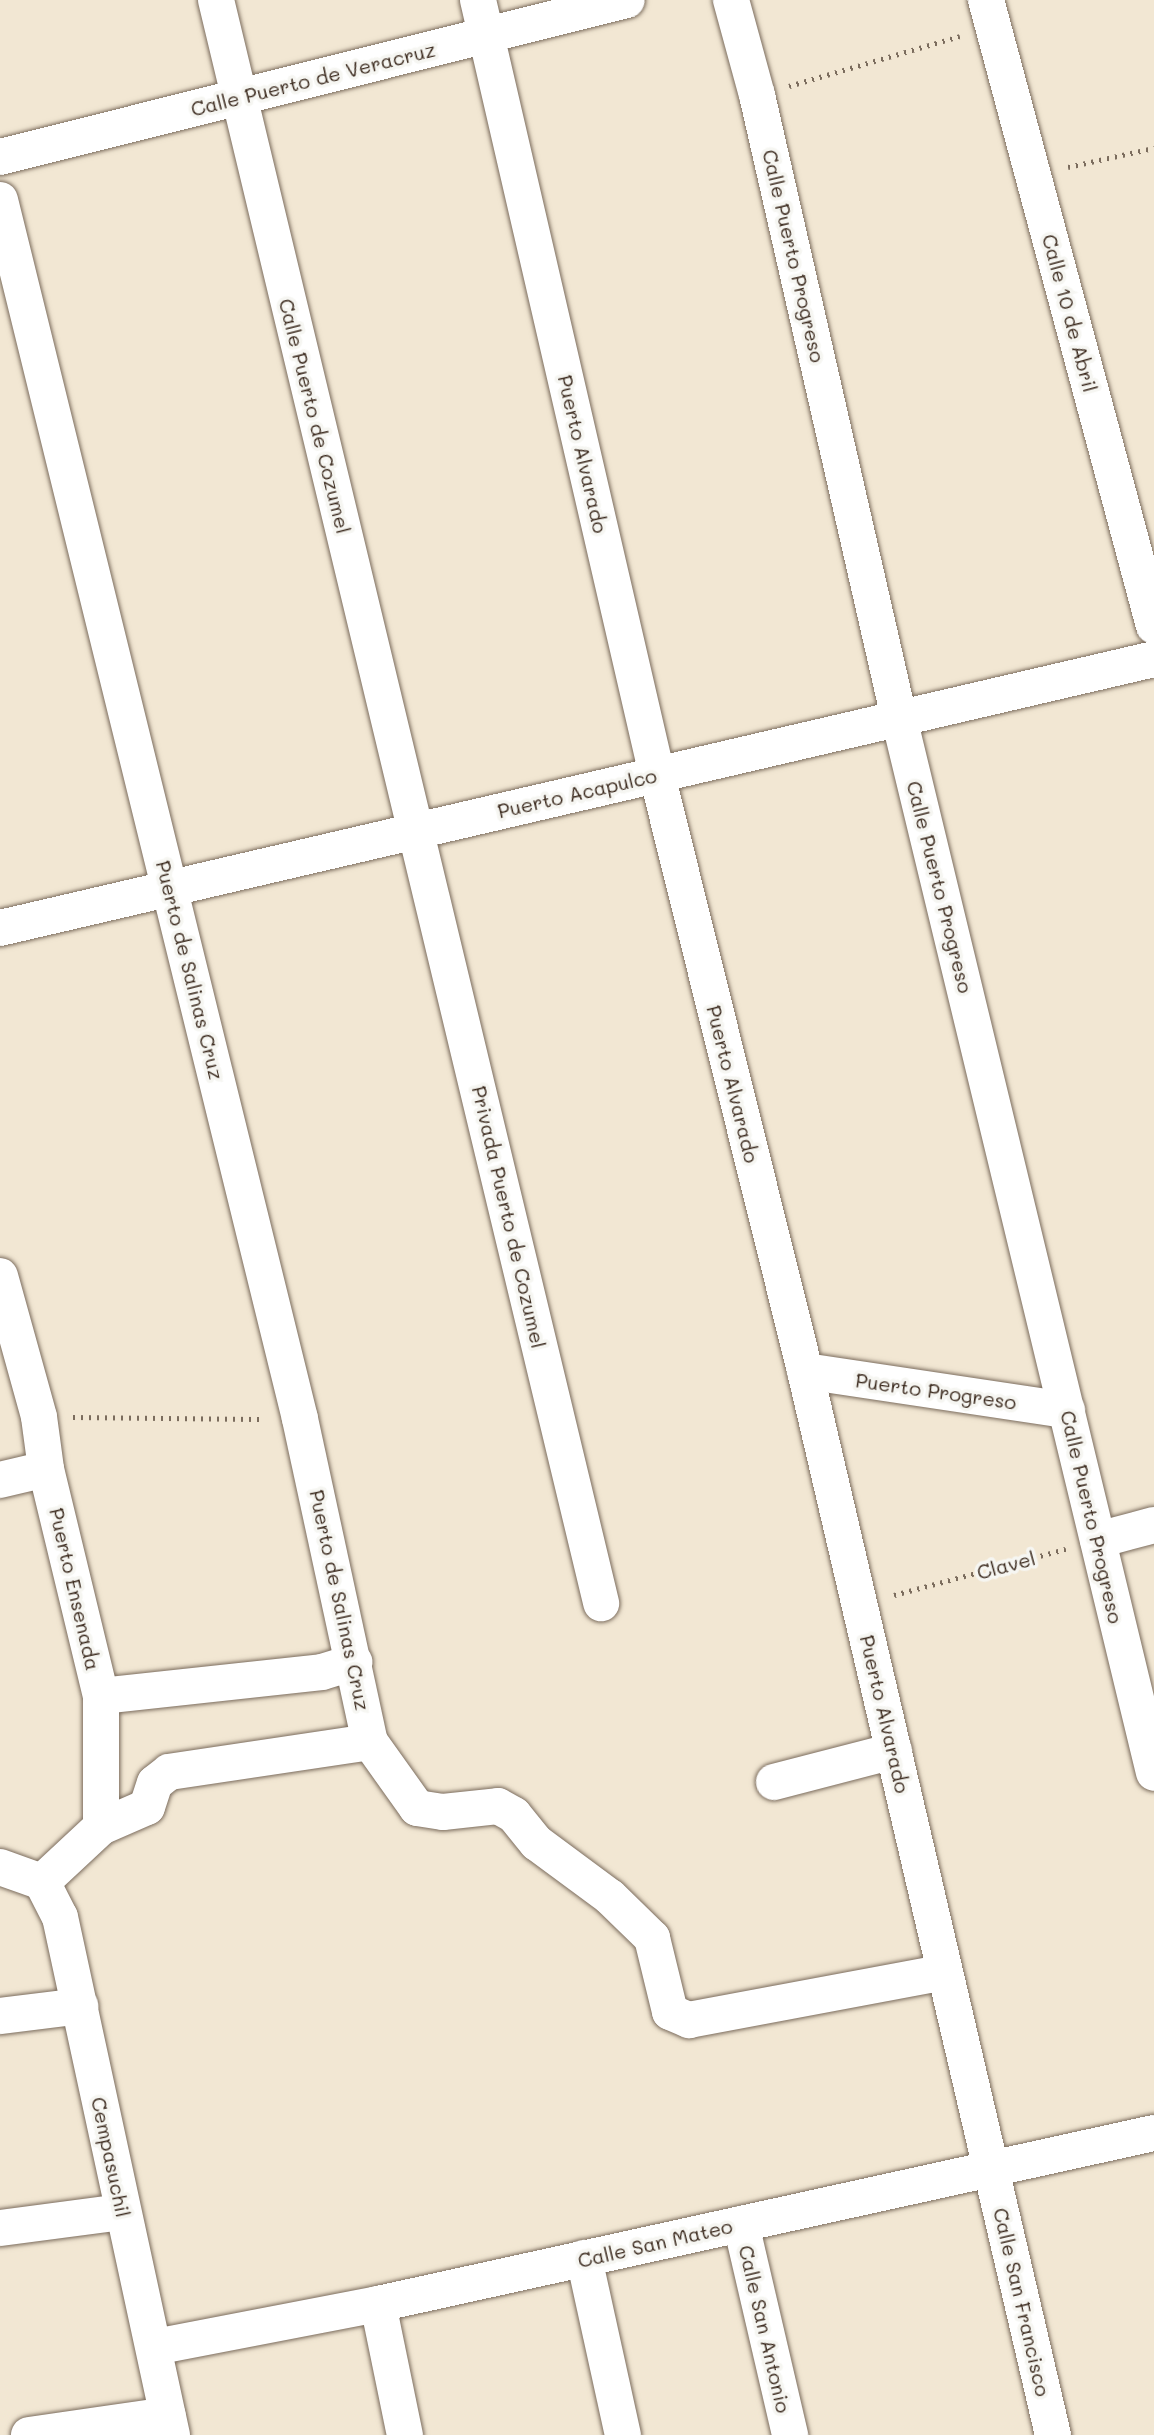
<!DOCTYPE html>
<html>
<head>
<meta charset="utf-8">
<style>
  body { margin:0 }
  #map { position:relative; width:1154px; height:2435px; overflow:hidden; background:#f2e7d3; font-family:Mali,sans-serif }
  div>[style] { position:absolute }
  .path>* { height:5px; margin-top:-2.5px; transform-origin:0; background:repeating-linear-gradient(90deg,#7b6c5d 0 2px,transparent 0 8px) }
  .roads { filter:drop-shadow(0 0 2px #7b6c5d) drop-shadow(0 0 2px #7b6c5d) }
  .minor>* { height:36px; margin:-18px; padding:0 18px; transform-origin:18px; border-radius:18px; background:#fff }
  span { translate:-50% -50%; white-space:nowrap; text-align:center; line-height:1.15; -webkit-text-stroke:7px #f6f6f2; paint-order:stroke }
  .street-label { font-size:20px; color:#3b2a1e }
</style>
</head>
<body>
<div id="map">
  <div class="path">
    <i style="left:789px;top:86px;width:178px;rotate:-16.3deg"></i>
    <i style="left:1068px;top:167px;width:88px;rotate:-12.5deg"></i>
    <i style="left:73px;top:1417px;width:190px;rotate:0.6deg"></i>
    <i style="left:894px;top:1595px;width:178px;rotate:-15deg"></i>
  </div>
  <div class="roads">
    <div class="minor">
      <i style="left:216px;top:0;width:1649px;rotate:76.49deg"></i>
      <i style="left:478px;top:0;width:795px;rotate:76.99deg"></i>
      <i style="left:657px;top:775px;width:614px;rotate:76.05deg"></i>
      <i style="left:805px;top:1371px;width:1093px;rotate:76.88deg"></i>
      <i style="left:731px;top:0;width:98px;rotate:74.7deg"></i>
      <i style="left:757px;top:95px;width:639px;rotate:77.16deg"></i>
      <i style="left:899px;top:718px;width:1085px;rotate:76.41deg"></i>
      <i style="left:986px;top:0;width:648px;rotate:74.98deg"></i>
      <i style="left:0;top:157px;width:646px;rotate:-14.06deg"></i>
      <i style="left:0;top:200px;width:1255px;rotate:76.17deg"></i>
      <i style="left:300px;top:1419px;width:330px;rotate:77.8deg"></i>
      <i style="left:370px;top:1742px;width:81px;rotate:54.5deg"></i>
      <i style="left:417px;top:1808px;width:26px;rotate:9deg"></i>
      <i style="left:443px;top:1812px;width:55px;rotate:-6.2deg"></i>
      <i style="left:498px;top:1806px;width:18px;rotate:29deg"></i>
      <i style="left:514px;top:1815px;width:36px;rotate:51deg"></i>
      <i style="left:537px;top:1843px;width:91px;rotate:36.5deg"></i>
      <i style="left:610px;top:1897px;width:59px;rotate:44.3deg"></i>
      <i style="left:652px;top:1938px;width:76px;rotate:76.3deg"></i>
      <i style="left:670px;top:2012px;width:21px;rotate:23deg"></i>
      <i style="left:689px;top:2020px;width:260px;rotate:-10.6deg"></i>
      <i style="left:0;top:928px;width:1185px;rotate:-13.12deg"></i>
      <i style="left:0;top:1276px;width:146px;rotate:74.5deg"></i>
      <i style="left:39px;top:1417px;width:52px;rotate:82.3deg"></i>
      <i style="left:46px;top:1469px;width:234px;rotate:76.4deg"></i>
      <i style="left:101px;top:1696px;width:131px;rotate:90deg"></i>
      <i style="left:101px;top:1827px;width:81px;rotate:137deg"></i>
      <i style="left:805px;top:1371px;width:265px;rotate:8.5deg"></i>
      <i style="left:0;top:1480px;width:47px;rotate:-13.4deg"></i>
      <i style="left:1098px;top:1540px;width:58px;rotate:-15deg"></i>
      <i style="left:101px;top:1696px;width:222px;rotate:-6.2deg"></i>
      <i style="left:322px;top:1672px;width:34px;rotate:-17deg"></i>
      <i style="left:774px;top:1782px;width:124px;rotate:-14.5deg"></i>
      <i style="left:101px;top:1827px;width:50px;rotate:-23.5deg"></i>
      <i style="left:147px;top:1807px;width:25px;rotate:-72deg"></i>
      <i style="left:155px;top:1783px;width:18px;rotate:-38deg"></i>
      <i style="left:169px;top:1772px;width:203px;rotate:-8.5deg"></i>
      <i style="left:0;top:1867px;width:45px;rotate:19.7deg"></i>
      <i style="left:42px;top:1882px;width:39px;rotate:63deg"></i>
      <i style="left:60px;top:1917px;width:530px;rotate:77.8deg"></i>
      <i style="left:0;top:2016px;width:81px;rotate:-7.1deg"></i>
      <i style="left:741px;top:2224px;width:217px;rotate:76.9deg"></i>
      <i style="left:0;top:2228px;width:123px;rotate:-7.5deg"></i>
      <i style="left:584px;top:2258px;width:181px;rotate:77.6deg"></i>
      <i style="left:378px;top:2304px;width:134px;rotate:78.4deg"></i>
      <i style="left:155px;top:2347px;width:227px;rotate:-10.9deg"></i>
      <i style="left:378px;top:2304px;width:795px;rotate:-12.43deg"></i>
      <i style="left:29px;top:2435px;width:140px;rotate:-8.2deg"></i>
    </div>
  </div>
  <div class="street-label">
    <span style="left:313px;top:79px;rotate:-14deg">Calle Puerto de Veracruz</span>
    <span style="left:794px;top:256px;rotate:77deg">Calle Puerto Progreso</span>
    <span style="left:1070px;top:313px;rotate:75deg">Calle 10 de Abril</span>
    <span style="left:315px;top:416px;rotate:76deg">Calle Puerto de Cozumel</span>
    <span style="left:583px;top:454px;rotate:77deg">Puerto Alvarado</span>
    <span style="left:577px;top:793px;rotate:-13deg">Puerto Acapulco</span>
    <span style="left:940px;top:887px;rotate:76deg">Calle Puerto Progreso</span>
    <span style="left:190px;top:970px;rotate:76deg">Puerto de Salinas Cruz</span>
    <span style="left:733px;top:1084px;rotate:76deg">Puerto Alvarado</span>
    <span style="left:509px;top:1217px;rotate:77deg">Privada Puerto de Cozumel</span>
    <span style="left:936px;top:1391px;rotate:8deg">Puerto Progreso</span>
    <span style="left:1092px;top:1517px;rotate:77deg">Calle Puerto Progreso</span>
    <span style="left:1006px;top:1565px;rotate:-15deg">Clavel</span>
    <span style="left:75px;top:1589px;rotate:77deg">Puerto Ensenada</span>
    <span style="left:340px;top:1600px;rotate:78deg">Puerto de Salinas Cruz</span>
    <span style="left:885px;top:1714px;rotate:77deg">Puerto Alvarado</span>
    <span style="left:111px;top:2157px;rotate:78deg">Cempasuchil</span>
    <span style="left:655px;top:2243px;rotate:-13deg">Calle San Mateo</span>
    <span style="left:1022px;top:2302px;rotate:77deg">Calle San Francisco</span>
    <span style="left:765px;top:2329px;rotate:77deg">Calle San Antonio</span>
  </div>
</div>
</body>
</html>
